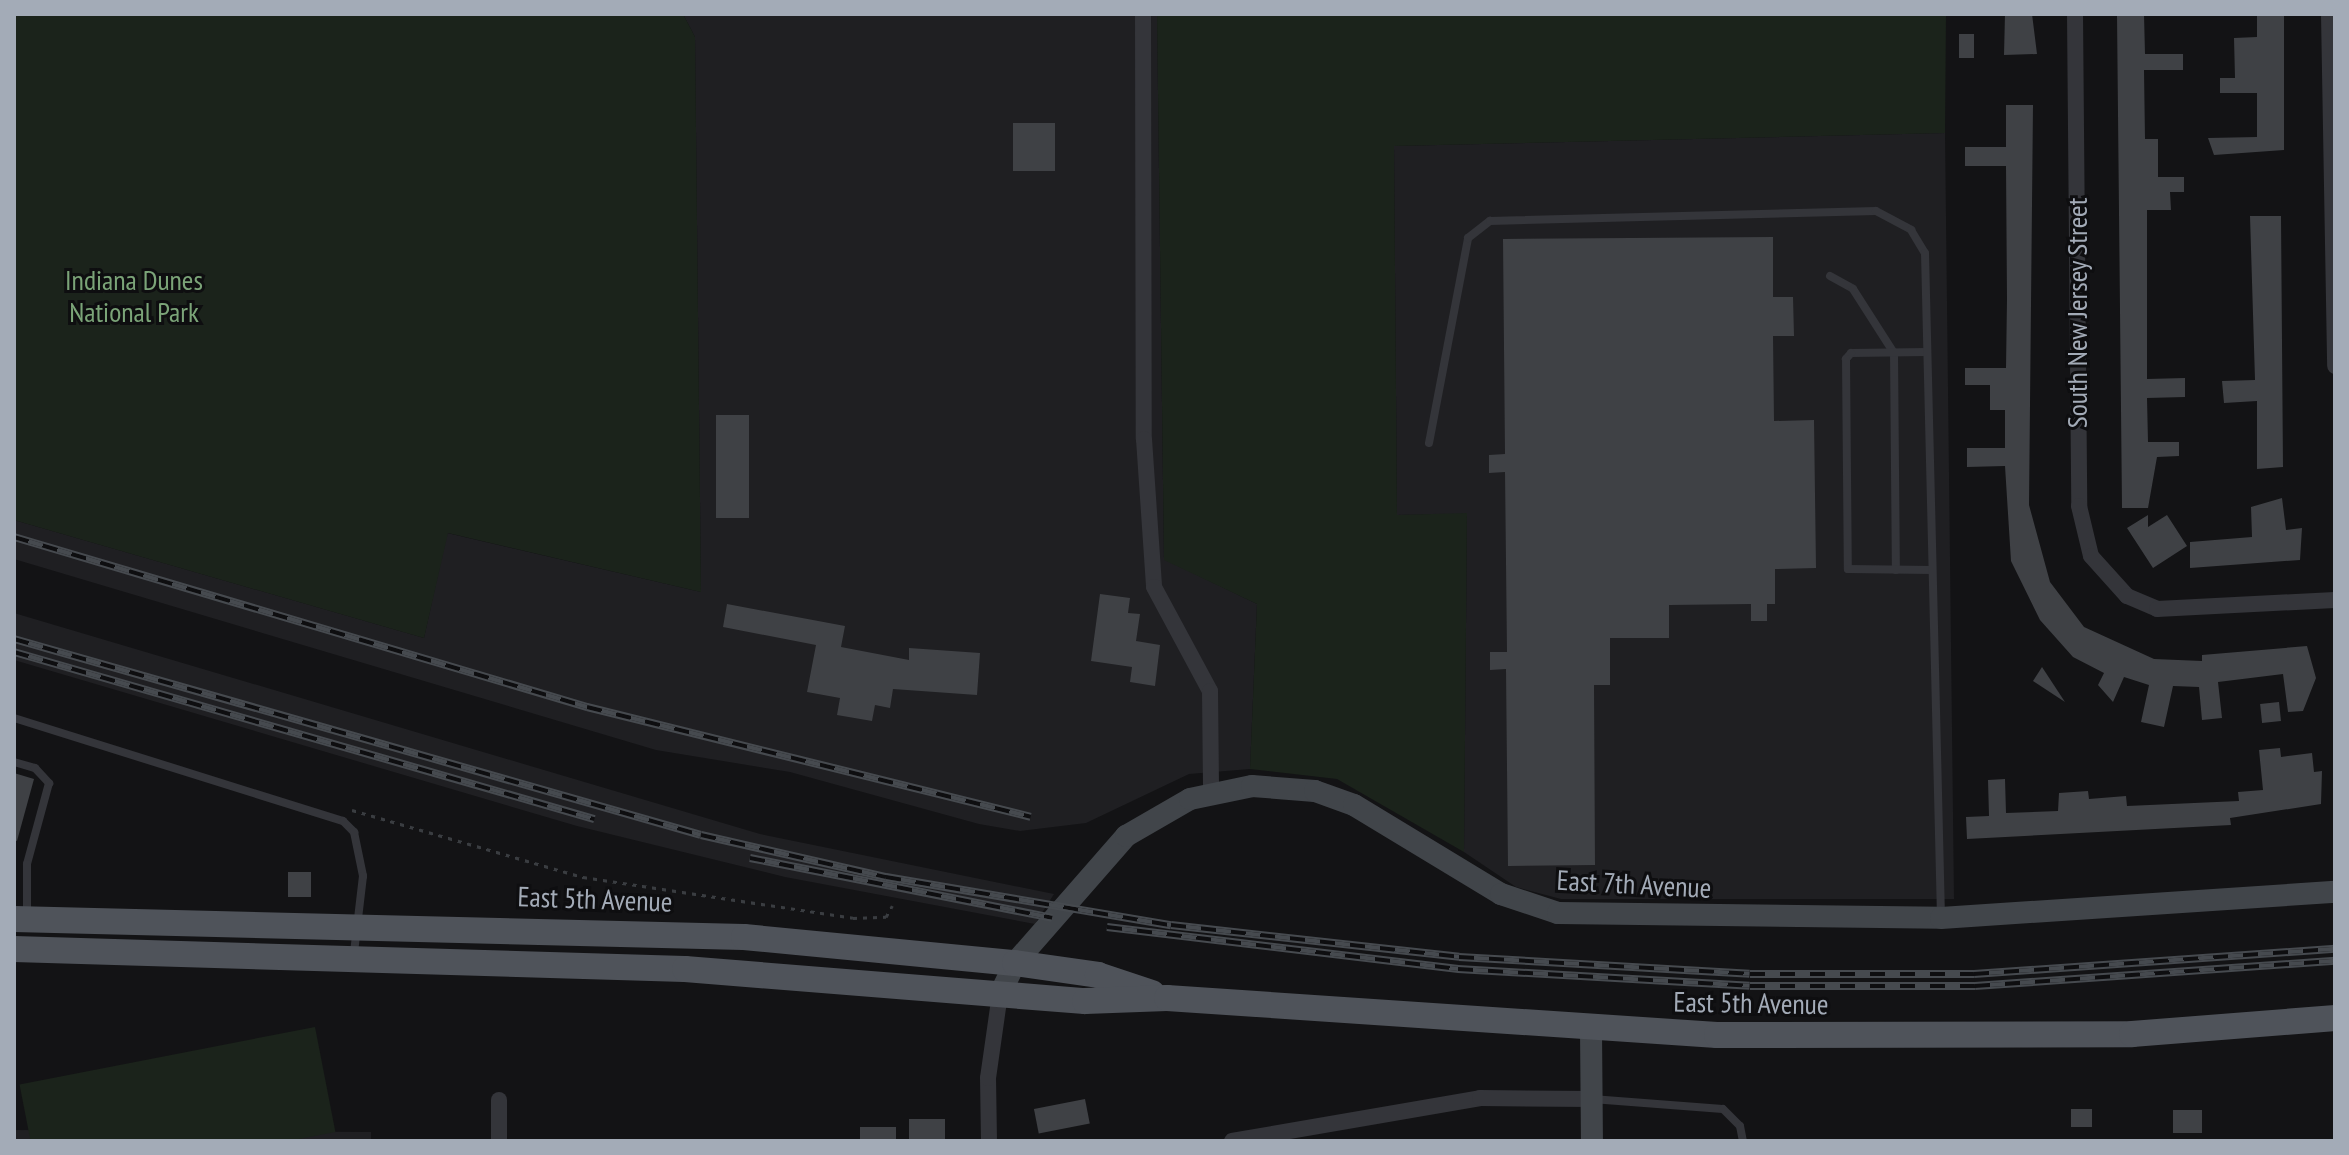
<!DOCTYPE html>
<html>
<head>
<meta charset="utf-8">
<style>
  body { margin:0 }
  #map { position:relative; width:2349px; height:1155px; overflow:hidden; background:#131315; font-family:"PT Sans Narrow",sans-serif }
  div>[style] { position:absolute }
  .built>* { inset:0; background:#1f1f22 }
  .green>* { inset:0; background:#1b231b; transform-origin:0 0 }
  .building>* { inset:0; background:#3f4145; transform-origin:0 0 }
  .path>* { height:3px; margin-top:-1.5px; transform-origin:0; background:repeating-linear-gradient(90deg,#3a3d41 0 4px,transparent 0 10px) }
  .lane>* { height:8px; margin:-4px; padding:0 4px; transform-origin:4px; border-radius:4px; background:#34353a }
  .street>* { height:16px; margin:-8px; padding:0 8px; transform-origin:8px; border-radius:8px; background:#34353a }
  .secondary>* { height:22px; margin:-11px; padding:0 11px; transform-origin:11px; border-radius:11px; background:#41454a }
  .primary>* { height:26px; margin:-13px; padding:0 13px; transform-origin:13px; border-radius:13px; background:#4f535a }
  .rail>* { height:8px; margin-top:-4px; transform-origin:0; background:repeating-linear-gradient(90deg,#0e0e10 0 15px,#464a4f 0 30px); box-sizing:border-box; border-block:2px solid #464a4f }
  span { translate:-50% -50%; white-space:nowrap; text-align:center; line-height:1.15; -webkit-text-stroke:6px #0e0e10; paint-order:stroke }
  .park-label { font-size:28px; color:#7ba478 }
  .street-label { font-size:28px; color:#a3abb7 }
  .frame { position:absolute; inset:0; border:16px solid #a3abb7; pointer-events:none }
</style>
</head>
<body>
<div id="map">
  <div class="built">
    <i style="clip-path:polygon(683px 14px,1157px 14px,1164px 559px,1257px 604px,1250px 769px,1189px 774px,1086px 823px,1020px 831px,979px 824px,790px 772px,656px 750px,14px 559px,14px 520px,424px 638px,447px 533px,701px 592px,695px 37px)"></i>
    <i style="clip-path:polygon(1945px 133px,1954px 899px,1561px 899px,1516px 887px,1464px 852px,1467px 514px,1397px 515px,1394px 146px)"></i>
    <i style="clip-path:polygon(14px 613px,760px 834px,1054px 894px,1035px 924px,785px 877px,577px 826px,14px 660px)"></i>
    <i style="clip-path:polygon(14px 1130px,371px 1132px,371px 1141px,14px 1141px)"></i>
  </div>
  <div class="green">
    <i style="clip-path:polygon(14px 14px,683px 14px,695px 37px,701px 592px,448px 533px,424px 638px,14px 520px)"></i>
    <i style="clip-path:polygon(1157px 14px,1946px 14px,1945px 133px,1394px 146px,1397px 515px,1467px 513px,1464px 852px,1337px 779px,1250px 769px,1257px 604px,1164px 560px)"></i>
    <i style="left:315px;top:1027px;width:107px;height:301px;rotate:79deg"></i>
  </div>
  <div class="building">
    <i style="clip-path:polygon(2005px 14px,2032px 14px,2037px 54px,2004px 55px)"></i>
    <i style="clip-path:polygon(2144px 14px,2145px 54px,2183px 54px,2183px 70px,2144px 70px,2145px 139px,2158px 139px,2158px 177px,2184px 177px,2184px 192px,2170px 192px,2171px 210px,2147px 210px,2147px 379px,2185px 378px,2185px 397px,2147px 398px,2148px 442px,2179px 442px,2179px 456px,2157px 457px,2148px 508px,2122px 508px,2117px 15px)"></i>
    <i style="clip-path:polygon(2257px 14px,2284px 14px,2284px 150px,2214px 155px,2208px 138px,2257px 137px,2257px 93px,2220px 93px,2220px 78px,2235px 78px,2234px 38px,2257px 37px)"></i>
    <i style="left:1974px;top:34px;width:24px;height:15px;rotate:90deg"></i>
    <i style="clip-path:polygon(2006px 105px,2033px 105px,2029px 505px,2050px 582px,2084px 627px,2154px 659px,2202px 661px,2202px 655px,2307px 646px,2316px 678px,2303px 711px,2288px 712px,2283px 674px,2218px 682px,2222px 718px,2202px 720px,2199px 687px,2173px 686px,2164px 727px,2141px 722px,2149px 685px,2124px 677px,2113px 702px,2098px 685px,2104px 673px,2073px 657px,2040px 620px,2011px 561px,2005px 466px,1967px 467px,1967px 448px,2005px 448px,2005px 410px,1990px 410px,1990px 385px,1965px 385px,1965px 368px,2006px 368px,2007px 299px,2006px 166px,1965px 166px,1965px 147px,2006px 147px)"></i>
    <i style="left:1013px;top:123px;width:42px;height:48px"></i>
    <i style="clip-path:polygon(2250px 216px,2281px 216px,2283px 467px,2257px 469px,2257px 401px,2224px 403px,2222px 381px,2255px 380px)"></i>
    <i style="clip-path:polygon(1773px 237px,1773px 297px,1793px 297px,1794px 336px,1773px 336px,1774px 421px,1814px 420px,1816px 568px,1775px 569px,1775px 604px,1767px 604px,1767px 621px,1751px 621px,1751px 604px,1669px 605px,1669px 638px,1610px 638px,1610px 685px,1594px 685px,1595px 865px,1508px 866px,1506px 669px,1490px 670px,1490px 652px,1507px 652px,1505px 472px,1489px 473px,1489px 455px,1505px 454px,1503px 239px)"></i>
    <i style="left:716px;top:415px;width:33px;height:103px"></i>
    <i style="clip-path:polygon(2282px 498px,2286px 530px,2302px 528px,2300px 560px,2190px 568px,2190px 542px,2252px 537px,2251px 507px)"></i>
    <i style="clip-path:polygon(2148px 515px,2148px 527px,2167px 515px,2187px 546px,2153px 568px,2127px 528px)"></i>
    <i style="clip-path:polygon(1100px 594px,1130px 598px,1128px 613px,1140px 614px,1136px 641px,1160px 645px,1155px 686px,1130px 682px,1132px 667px,1091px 661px)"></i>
    <i style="clip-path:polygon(727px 604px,845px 626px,841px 647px,909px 660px,909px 648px,980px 653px,977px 695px,893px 689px,890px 708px,875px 705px,872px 721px,837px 715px,840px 698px,807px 692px,816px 645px,723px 627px)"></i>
    <i style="clip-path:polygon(2042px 667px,2065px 702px,2033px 681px)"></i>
    <i style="left:2279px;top:702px;width:19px;height:19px;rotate:84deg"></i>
    <i style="clip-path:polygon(2280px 748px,2281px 757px,2312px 753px,2314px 772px,2322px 771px,2321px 804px,2230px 818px,2231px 825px,1967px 839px,1966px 817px,1989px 816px,1988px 780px,2005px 779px,2006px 813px,2058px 811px,2059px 793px,2088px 791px,2089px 799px,2126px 796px,2127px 806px,2239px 801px,2238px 792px,2263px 790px,2259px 750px)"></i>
    <i style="clip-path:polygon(14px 773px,34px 779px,17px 841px,14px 840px)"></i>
    <i style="left:288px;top:872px;width:23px;height:25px"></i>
    <i style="left:1085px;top:1099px;width:25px;height:52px;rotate:79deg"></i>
    <i style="left:2071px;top:1109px;width:21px;height:18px"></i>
    <i style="left:2173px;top:1110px;width:29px;height:23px"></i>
    <i style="left:909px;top:1119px;width:36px;height:20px"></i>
    <i style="left:860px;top:1127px;width:36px;height:14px"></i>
  </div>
  <div class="path">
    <i style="left:352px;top:810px;width:241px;rotate:16.2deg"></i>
    <i style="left:583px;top:877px;width:273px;rotate:8.6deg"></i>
    <i style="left:853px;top:918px;width:33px;rotate:-2deg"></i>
    <i style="left:886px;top:917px;width:13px;rotate:-61deg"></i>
  </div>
  <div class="lane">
    <i style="left:1830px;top:276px;width:26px;rotate:29deg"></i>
    <i style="left:1853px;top:289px;width:76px;rotate:57.4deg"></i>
    <i style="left:1894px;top:353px;width:217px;rotate:89.5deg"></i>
    <i style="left:1927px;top:352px;width:76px;rotate:179.2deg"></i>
    <i style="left:1851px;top:353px;width:8px;rotate:130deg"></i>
    <i style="left:1846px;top:359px;width:210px;rotate:89.5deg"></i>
    <i style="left:1848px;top:569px;width:84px;rotate:0.7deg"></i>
    <i style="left:1429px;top:443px;width:209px;rotate:-79.2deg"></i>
    <i style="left:1468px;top:238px;width:28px;rotate:-38deg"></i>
    <i style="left:1490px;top:221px;width:386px;rotate:-1.5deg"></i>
    <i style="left:1876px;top:211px;width:40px;rotate:28deg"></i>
    <i style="left:1911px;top:230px;width:27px;rotate:59deg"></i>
    <i style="left:1925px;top:253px;width:664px;rotate:88.62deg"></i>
    <i style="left:14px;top:718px;width:345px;rotate:17.4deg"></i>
    <i style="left:343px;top:821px;width:16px;rotate:45deg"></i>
    <i style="left:354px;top:832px;width:45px;rotate:78.4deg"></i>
    <i style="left:363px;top:876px;width:78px;rotate:96.7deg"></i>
    <i style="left:14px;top:762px;width:22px;rotate:16deg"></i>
    <i style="left:35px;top:768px;width:21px;rotate:47deg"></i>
    <i style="left:49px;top:783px;width:84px;rotate:105.2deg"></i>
    <i style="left:27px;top:864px;width:51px;rotate:90deg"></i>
    <i style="left:1592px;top:1099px;width:131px;rotate:4.4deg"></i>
    <i style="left:1723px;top:1109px;width:24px;rotate:45deg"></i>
    <i style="left:1740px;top:1126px;width:15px;rotate:79deg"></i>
  </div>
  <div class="street">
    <i style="left:1143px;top:14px;width:425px;rotate:89.9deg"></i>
    <i style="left:1144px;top:439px;width:148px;rotate:86.1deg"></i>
    <i style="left:1154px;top:587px;width:118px;rotate:61.7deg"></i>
    <i style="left:1210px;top:691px;width:101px;rotate:89.4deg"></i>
    <i style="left:2075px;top:14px;width:492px;rotate:89.5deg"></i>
    <i style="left:2079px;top:506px;width:51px;rotate:76.5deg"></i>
    <i style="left:2091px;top:556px;width:54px;rotate:48deg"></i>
    <i style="left:2127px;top:596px;width:33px;rotate:23deg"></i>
    <i style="left:2157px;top:609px;width:178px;rotate:-2.9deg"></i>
    <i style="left:2329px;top:14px;width:352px;rotate:89deg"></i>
    <i style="left:499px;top:1141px;width:41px;rotate:-90deg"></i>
    <i style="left:989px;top:1141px;width:63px;rotate:-90.9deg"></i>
    <i style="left:988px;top:1078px;width:85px;rotate:-81.9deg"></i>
    <i style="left:1232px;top:1141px;width:252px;rotate:-9.8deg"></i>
    <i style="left:1480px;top:1098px;width:112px;rotate:0.5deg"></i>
  </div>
  <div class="secondary">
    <i style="left:1000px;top:994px;width:34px;rotate:-64deg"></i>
    <i style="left:1015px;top:963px;width:169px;rotate:-48.8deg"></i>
    <i style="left:1126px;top:836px;width:74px;rotate:-30deg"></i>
    <i style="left:1190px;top:799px;width:63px;rotate:-11.8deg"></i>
    <i style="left:1252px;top:786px;width:63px;rotate:4.5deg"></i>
    <i style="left:1315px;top:791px;width:41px;rotate:19.7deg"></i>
    <i style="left:1354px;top:805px;width:172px;rotate:31.2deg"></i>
    <i style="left:1501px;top:894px;width:60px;rotate:18.4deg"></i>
    <i style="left:1558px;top:913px;width:383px;rotate:0.7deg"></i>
    <i style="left:1941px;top:918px;width:395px;rotate:-3.8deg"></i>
    <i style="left:1591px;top:1031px;width:110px;rotate:89.5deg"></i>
  </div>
  <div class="primary">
    <i style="left:14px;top:919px;width:730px;rotate:1.41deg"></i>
    <i style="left:744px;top:937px;width:272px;rotate:5.5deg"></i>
    <i style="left:1015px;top:963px;width:84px;rotate:8.2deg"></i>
    <i style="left:1098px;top:975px;width:57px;rotate:18.4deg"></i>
    <i style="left:14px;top:949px;width:671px;rotate:1.71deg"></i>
    <i style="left:685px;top:969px;width:401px;rotate:4.6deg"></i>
    <i style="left:1085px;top:1001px;width:82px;rotate:-2.1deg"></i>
    <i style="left:1167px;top:998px;width:551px;rotate:3.85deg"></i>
    <i style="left:1717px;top:1035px;width:415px;rotate:-0.1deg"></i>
    <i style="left:2132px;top:1034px;width:204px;rotate:-4.5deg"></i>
  </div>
  <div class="rail">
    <i style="left:14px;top:537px;width:598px;rotate:16.52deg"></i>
    <i style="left:587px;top:707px;width:457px;rotate:13.9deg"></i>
    <i style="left:14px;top:639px;width:714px;rotate:15.92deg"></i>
    <i style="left:701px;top:835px;width:190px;rotate:12.8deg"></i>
    <i style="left:886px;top:877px;width:289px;rotate:9.6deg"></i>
    <i style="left:1171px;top:925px;width:290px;rotate:6.3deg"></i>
    <i style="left:1459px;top:957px;width:291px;rotate:3.3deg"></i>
    <i style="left:1750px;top:974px;width:224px"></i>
    <i style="left:1974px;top:974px;width:362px;rotate:-4deg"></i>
    <i style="left:14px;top:652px;width:604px;rotate:16.06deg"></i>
    <i style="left:750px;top:858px;width:308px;rotate:11.2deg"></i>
    <i style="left:1107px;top:927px;width:354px;rotate:6.8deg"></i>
    <i style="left:1458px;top:969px;width:292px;rotate:3.3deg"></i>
    <i style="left:1750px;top:986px;width:225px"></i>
    <i style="left:1975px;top:986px;width:361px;rotate:-4deg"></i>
  </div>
  <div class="park-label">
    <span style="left:134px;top:296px">Indiana Dunes<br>National Park</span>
  </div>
  <div class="street-label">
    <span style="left:2077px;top:313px;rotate:-90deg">South New Jersey Street</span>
    <span style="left:1634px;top:884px;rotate:3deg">East 7th Avenue</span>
    <span style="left:595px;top:899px;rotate:2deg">East 5th Avenue</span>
    <span style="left:1751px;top:1003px;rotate:1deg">East 5th Avenue</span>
  </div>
  <div class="frame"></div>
</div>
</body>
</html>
